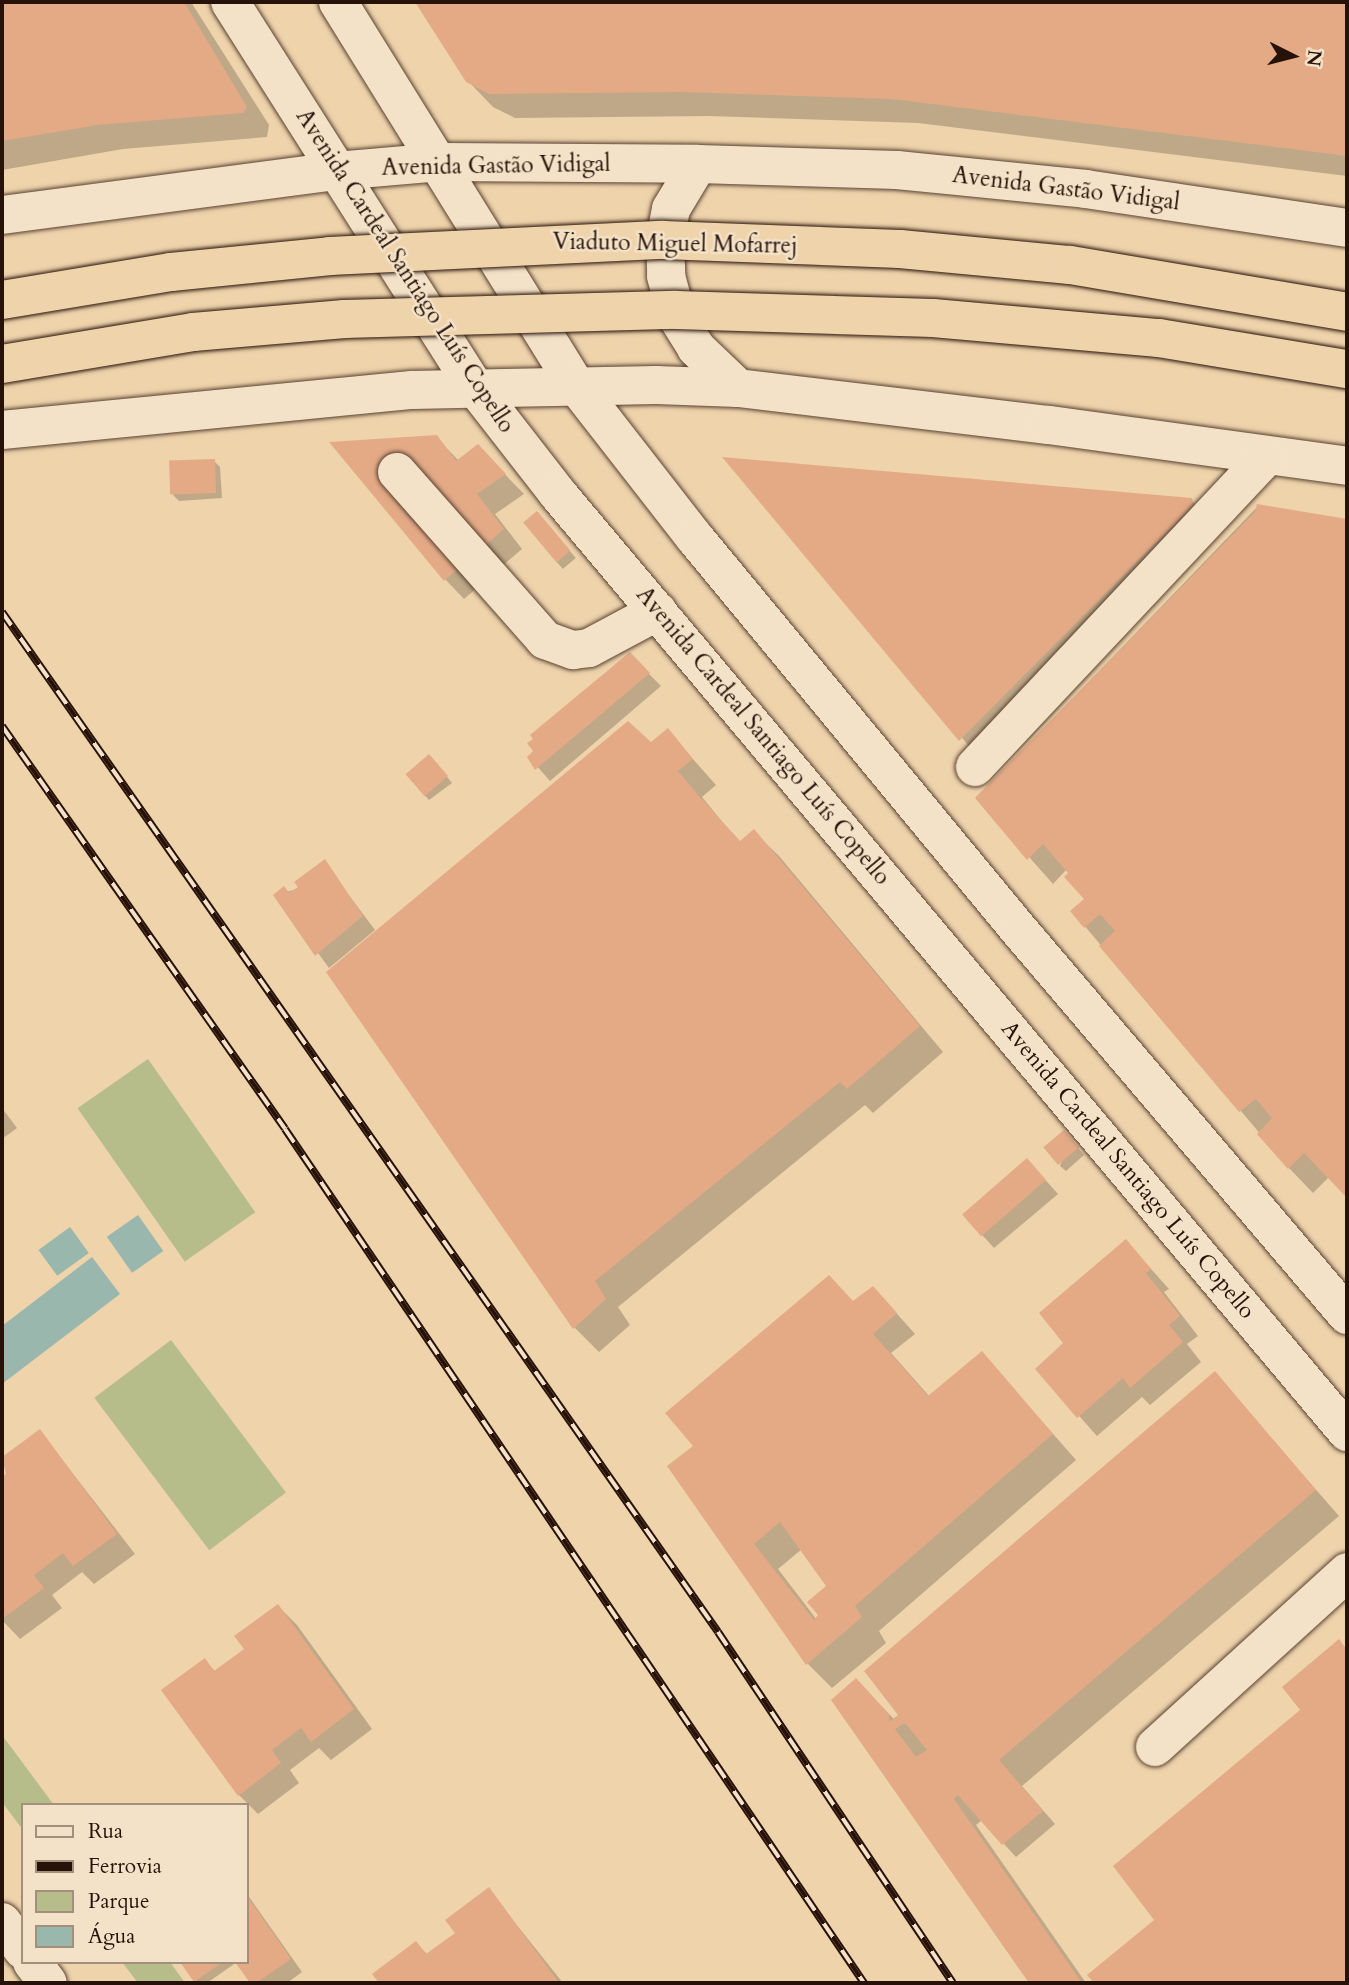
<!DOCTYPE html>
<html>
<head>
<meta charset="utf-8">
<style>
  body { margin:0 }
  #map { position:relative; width:1349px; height:1985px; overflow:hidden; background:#eed3ab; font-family:Cardo,serif }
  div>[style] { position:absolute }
  .green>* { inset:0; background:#b6bd8b; transform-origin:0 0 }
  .water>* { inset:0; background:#99b7ad; transform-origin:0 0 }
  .shadow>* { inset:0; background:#0003; transform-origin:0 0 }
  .building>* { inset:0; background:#e4aa86; transform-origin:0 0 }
  .roads { filter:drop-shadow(0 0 2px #594232) drop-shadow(0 0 2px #594232) }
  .minor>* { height:38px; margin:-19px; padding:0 19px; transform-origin:19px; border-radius:19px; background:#f4e2c8 }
  .rail>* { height:8px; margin-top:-4px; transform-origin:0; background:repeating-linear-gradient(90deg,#f4e2c8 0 16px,#271209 0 32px); box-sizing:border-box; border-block:2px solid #271209 }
  .bridges { filter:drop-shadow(0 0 2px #271209) drop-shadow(0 0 2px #271209) }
  .highway-bridge>* { height:38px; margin:-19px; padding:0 19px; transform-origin:19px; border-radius:19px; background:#eed3ab }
  span { translate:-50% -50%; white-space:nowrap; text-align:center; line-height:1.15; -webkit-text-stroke:5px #f4e2c8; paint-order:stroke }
  .street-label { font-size:23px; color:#271209 }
  .frame { position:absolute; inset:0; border:4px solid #271209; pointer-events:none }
  .legend { position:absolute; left:21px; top:1803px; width:228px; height:161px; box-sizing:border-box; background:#f4e2c8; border:2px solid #a28f7c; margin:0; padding:9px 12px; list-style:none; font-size:21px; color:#271209 }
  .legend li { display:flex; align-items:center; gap:14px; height:35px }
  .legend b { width:35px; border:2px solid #a28f7c }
  .north { position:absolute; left:1258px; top:21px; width:70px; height:70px; -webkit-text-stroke:5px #f4e2c8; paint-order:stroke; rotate:96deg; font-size:19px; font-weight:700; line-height:28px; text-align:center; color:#271209 }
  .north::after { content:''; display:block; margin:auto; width:24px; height:32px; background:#271209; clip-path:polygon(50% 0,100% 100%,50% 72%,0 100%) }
</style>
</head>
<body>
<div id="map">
  <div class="green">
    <i style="left:148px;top:1059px;width:187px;height:86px;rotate:55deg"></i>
    <i style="left:171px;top:1340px;width:191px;height:96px;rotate:53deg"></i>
    <i style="clip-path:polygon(2px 1735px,54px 1805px,23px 1805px,23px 1830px,2px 1802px)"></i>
    <i style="clip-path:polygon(122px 1962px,170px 1962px,185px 1983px,138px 1983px)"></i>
  </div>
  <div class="water">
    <i style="left:138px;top:1215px;width:44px;height:38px;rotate:55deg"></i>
    <i style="left:70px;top:1227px;width:32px;height:39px;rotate:54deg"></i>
    <i style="clip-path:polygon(92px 1257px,120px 1294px,2px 1384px,2px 1326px)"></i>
  </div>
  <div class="shadow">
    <i style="clip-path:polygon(2px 2px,191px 2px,269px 125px,267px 137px,123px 149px,2px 170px)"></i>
    <i style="clip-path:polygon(417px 2px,1347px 2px,1347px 176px,918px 123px,708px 116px,515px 118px,493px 107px,468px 81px)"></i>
    <i style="clip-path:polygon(436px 437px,459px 461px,497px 466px,524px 494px,495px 514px,522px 549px,464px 599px,445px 579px)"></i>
    <i style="clip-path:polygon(726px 459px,1191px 500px,1216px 525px,985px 765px)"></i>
    <i style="clip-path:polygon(214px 461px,220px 467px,222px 498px,179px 501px,173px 495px)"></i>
    <i style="clip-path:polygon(1258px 506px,1347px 521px,1347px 1195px,1329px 1177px,1313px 1193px,1289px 1168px,1072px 911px,1086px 899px,1071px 873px,1067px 869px,1053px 884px,977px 798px)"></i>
    <i style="left:543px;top:519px;width:51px;height:17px;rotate:50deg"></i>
    <i style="clip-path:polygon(630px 655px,661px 686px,550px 781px,529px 757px)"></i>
    <i style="clip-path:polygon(668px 731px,716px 785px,702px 797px,724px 824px,741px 843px,754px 832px,779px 856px,943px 1052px,873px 1113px,865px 1105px,618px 1307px,630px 1325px,599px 1352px,575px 1328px,329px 973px)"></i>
    <i style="clip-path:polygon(435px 762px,452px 783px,429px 800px,406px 774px)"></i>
    <i style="clip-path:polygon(324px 862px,375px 930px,329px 968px,276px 895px,300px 888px)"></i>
    <i style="clip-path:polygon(2px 1108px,17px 1128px,2px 1139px)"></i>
    <i style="clip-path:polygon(1070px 1139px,1084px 1155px,1066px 1171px,1060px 1166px)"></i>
    <i style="clip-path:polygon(1040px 1174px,1058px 1194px,994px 1248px,964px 1215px)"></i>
    <i style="clip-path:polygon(1126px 1241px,1169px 1289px,1164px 1292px,1198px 1336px,1187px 1344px,1201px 1362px,1150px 1405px,1142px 1397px,1097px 1436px,1038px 1370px,1066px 1343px)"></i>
    <i style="clip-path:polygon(evenodd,854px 1303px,891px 1307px,915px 1334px,891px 1353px,930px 1397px,982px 1353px,1076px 1460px,879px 1631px,886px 1643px,832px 1688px,808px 1664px,696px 1447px,854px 1303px,802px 1549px,828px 1587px,817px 1620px,778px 1569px,802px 1549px)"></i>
    <i style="clip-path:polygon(1215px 1374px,1339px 1516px,1022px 1786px,1055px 1824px,1016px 1857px,982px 1820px,976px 1825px,1086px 1983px,1031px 1983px,922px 1828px,856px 1681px,895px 1720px)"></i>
    <i style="clip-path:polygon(40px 1431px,135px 1554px,94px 1584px,82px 1572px,52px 1595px,62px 1608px,20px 1639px,2px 1620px,2px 1479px,8px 1475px,2px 1459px)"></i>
    <i style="clip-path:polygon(278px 1606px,297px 1625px,372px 1729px,331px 1760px,319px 1748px,290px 1770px,299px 1783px,258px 1814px,239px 1795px,204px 1660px,216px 1672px,246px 1650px)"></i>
    <i style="clip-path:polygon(1339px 1641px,1347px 1650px,1347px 1983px,1096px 1983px,1090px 1976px,1157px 1920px,1302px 1710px)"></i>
    <i style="clip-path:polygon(489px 1890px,563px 1983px,381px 1983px,375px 1974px,416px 1943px,428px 1955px,458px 1933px)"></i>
    <i style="clip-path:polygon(247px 1894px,302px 1972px,287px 1983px,253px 1983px,237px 1962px,247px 1962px)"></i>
    <i style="clip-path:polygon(182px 1962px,237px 1962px,207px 1983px,198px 1983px)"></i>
  </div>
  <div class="building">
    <i style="clip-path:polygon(2px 2px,184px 2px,247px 107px,243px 113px,98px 125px,2px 141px)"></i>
    <i style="clip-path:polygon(415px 2px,1347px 2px,1347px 156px,892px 99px,682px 92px,489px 94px,466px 82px)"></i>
    <i style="clip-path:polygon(437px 435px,456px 461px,478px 444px,506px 474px,477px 494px,504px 529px,444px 581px,329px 442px)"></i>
    <i style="clip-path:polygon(722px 457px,1192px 498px,1193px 505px,959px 741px)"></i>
    <i style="left:215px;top:459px;width:34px;height:46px;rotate:88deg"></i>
    <i style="clip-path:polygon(1257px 504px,1347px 519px,1347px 1198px,1304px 1153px,1288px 1169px,1257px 1134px,1272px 1118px,1256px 1099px,1239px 1112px,1099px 946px,1115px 931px,1100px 914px,1084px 928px,1070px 911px,1084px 899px,1064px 877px,1068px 873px,1043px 844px,1027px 860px,975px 798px,1255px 512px)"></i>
    <i style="left:537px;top:511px;width:52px;height:18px;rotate:50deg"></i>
    <i style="clip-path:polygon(630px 652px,650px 673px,535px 770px,527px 757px,533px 751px,527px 743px,533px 739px,530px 735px)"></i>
    <i style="clip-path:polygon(628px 721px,651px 742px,668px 728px,693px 759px,678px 771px,700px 797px,740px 841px,754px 829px,920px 1026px,847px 1089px,840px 1082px,595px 1281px,606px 1299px,573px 1329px,326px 972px)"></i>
    <i style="left:429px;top:754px;width:29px;height:31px;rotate:49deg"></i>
    <i style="clip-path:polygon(325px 859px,363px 916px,315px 956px,273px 895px,284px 886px,289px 893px,298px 887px,294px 882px)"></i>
    <i style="left:1064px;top:1130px;width:23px;height:27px;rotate:50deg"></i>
    <i style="left:1027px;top:1158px;width:29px;height:86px;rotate:49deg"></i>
    <i style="clip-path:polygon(1126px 1239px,1151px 1269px,1146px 1273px,1180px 1316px,1169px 1325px,1183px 1342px,1130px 1388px,1123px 1378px,1077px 1418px,1035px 1369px,1063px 1343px,1039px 1313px)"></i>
    <i style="clip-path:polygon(evenodd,829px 1275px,853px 1301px,873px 1286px,897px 1313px,873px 1334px,928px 1396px,982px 1351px,1053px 1434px,855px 1606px,862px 1617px,806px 1665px,667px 1466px,693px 1446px,665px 1413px,829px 1275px,780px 1522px,826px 1586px,807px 1602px,818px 1615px,814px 1620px,754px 1544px,780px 1522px)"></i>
    <i style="clip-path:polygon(evenodd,1215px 1371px,1316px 1490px,999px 1760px,1043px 1811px,1002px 1845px,958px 1795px,954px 1799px,1082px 1983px,1029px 1983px,831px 1700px,856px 1678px,889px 1714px,889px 1722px,898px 1715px,864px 1671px,1215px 1371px,905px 1723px,927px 1750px,916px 1757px,895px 1729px,905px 1723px)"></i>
    <i style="clip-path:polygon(40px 1429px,117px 1534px,73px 1566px,63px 1553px,34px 1575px,44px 1588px,2px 1619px,2px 1477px,6px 1474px,2px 1457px)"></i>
    <i style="clip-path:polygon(278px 1604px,354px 1709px,311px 1742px,301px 1728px,272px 1750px,281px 1763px,238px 1796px,161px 1690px,205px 1658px,214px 1671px,244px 1649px,234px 1636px)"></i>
    <i style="clip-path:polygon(1339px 1639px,1347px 1650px,1347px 1983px,1094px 1983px,1087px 1975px,1154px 1920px,1113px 1866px,1300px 1710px,1282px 1687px)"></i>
    <i style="clip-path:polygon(489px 1887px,559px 1983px,379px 1983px,372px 1974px,416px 1941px,426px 1954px,455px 1933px,445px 1920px)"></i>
    <i style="clip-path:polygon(247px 1896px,291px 1959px,256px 1983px,250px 1983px,235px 1962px,247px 1962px)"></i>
    <i style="clip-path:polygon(180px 1962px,223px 1962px,194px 1982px)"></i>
  </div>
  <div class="roads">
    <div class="minor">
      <i style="left:230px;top:2px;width:455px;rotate:57.6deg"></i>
      <i style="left:474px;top:386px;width:137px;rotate:52.1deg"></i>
      <i style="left:558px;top:494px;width:1226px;rotate:49.93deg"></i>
      <i style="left:338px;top:2px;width:450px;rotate:58.2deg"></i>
      <i style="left:575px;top:384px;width:195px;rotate:52.1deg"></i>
      <i style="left:695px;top:538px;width:509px;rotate:50.43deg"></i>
      <i style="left:1019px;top:930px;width:506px;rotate:49.57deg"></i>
      <i style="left:698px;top:164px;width:52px;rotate:121deg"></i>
      <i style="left:671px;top:209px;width:31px;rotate:101deg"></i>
      <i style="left:665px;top:239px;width:37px;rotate:88deg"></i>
      <i style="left:666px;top:276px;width:42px;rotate:75deg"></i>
      <i style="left:677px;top:317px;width:36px;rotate:58deg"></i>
      <i style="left:696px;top:348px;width:58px;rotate:43.6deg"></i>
      <i style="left:2px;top:215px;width:337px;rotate:-7.5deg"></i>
      <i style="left:336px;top:171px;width:105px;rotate:-4.9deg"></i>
      <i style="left:441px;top:162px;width:257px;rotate:0.4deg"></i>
      <i style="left:698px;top:164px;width:199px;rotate:1.7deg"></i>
      <i style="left:897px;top:170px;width:190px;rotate:5.7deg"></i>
      <i style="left:1086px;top:189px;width:264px;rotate:8.5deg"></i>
      <i style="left:2px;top:430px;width:412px;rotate:-5.6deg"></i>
      <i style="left:412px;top:390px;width:244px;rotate:-1.2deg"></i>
      <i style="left:656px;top:385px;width:82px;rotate:2.1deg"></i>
      <i style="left:738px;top:388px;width:313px;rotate:6.8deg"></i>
      <i style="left:1049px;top:425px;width:301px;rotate:7.8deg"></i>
      <i style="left:397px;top:472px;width:224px;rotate:48.6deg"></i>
      <i style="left:545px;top:640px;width:30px;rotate:20deg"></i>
      <i style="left:573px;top:650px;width:16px;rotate:-7deg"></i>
      <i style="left:589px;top:648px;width:78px;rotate:-28.2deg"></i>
      <i style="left:975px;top:767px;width:425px;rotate:-46.8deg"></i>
      <i style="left:1155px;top:1747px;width:260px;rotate:-42.3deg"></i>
      <i style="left:2px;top:1922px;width:35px;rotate:53deg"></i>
      <i style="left:32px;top:1962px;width:26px;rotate:53deg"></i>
    </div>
  </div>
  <div class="rail">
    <i style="left:2px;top:612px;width:1246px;rotate:54.93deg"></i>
    <i style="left:718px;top:1632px;width:422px;rotate:56.2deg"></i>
    <i style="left:2px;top:726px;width:492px;rotate:54.9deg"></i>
    <i style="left:285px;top:1129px;width:1032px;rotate:55.86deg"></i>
  </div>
  <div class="bridges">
    <div class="highway-bridge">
      <i style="left:2px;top:300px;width:171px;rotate:-9.4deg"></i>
      <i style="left:171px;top:272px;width:160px;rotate:-5.7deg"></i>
      <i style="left:330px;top:256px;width:333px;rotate:-2.8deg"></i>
      <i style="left:663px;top:240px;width:237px;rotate:2.2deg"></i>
      <i style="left:900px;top:249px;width:171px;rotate:5.4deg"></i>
      <i style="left:1070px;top:265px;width:281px;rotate:9.6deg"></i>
      <i style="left:2px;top:364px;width:194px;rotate:-9.5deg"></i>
      <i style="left:193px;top:332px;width:152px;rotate:-4.9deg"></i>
      <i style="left:344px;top:319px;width:332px;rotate:-1.6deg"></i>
      <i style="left:676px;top:310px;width:257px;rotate:1.8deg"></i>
      <i style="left:933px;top:318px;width:227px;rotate:5.1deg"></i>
      <i style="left:1159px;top:338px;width:191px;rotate:9.4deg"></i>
    </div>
  </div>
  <div class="street-label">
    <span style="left:496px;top:166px;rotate:-1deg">Avenida Gastão Vidigal</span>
    <span style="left:1066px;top:189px;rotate:7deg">Avenida Gastão Vidigal</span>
    <span style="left:675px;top:244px;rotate:1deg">Viaduto Miguel Mofarrej</span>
    <span style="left:405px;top:271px;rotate:57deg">Avenida Cardeal Santiago Luís Copello</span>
    <span style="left:763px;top:736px;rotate:50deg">Avenida Cardeal Santiago Luís Copello</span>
    <span style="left:1128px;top:1170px;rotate:50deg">Avenida Cardeal Santiago Luís Copello</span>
  </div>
  <div class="frame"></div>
  <ul class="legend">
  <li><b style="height:9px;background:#f4e2c8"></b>Rua</li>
  <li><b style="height:9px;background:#271209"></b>Ferrovia</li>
  <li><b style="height:19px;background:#b6bd8b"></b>Parque</li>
  <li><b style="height:19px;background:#99b7ad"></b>Água</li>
  </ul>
  <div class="north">N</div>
</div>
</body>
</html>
